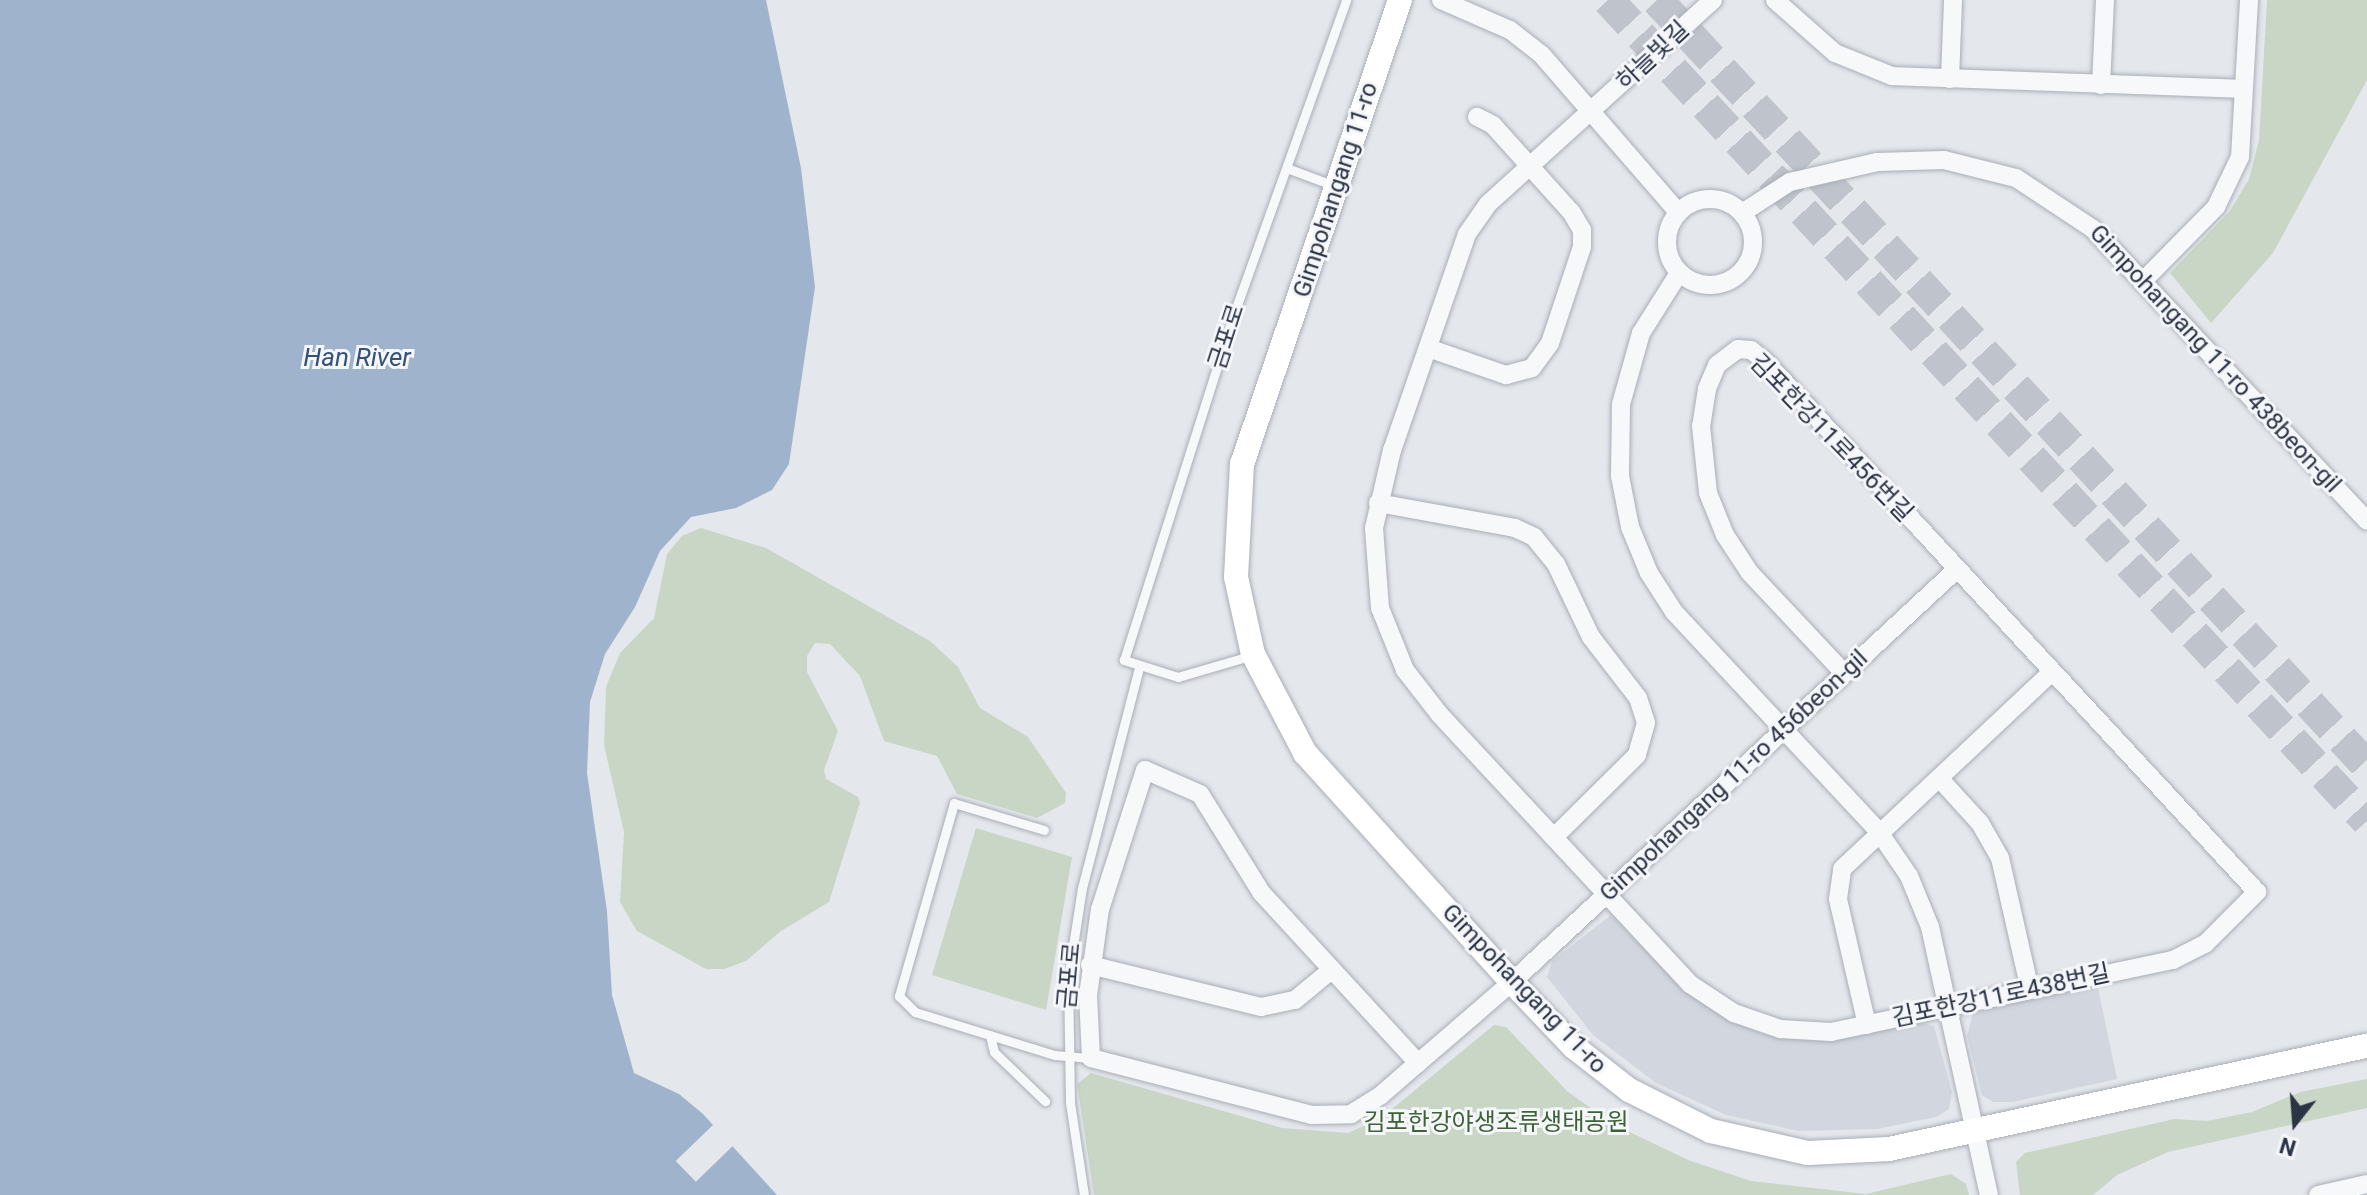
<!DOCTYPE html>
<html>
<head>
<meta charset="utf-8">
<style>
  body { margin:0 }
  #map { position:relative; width:2367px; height:1195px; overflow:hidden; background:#e4e7ec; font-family:Roboto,"Noto Sans KR",sans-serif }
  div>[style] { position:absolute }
  .built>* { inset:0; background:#d2d6de }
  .green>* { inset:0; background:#c9d6c5 }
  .water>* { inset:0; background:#9fb4cc }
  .pier>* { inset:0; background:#e4e7ec; transform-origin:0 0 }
  .highway-tunnel>* { height:32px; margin-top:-16px; transform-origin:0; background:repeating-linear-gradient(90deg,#bfc3cb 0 32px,transparent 0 48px) }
  .roads { filter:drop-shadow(0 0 2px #a9aeb7) drop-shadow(0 0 2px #a9aeb7) }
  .lane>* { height:9px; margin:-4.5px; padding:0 4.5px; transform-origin:4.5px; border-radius:4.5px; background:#f7f8fa }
  .street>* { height:18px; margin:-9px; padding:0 9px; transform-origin:9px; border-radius:9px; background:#f7f8fa }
  .street>.ring { margin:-9px; padding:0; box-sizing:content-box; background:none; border:18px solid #f7f8fa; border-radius:50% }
  .secondary>* { height:24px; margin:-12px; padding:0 12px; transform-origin:12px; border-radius:12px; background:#fff }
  span { translate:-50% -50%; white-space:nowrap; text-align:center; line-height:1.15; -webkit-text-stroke:6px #f4f6f9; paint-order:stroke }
  .street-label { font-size:24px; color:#2b3445 }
  .park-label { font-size:24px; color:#3f6138 }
  .water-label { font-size:26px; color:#34527a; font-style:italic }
  .north { position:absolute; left:2255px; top:1083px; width:80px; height:80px; -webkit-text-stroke:6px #f4f6f9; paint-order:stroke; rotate:197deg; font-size:22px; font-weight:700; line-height:32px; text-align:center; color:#2b3445 }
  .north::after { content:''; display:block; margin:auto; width:28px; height:36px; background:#2b3445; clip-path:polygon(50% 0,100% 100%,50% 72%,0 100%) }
</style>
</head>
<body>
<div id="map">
  <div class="built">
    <i style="clip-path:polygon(1611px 915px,1687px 992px,1762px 1034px,1825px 1041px,1922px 1023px,1934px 1026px,1952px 1092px,1949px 1109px,1936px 1117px,1877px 1129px,1798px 1131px,1726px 1115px,1656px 1083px,1593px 1035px,1547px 977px,1552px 961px)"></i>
    <i style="clip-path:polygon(2097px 983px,2117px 1079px,2013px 1102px,1993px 1102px,1982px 1095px,1967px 1036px,1973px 1013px)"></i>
  </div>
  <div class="green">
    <i style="clip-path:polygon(2267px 0,2367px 0,2367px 80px,2273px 253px,2211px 323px,2170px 273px,2230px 211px,2249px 179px,2259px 140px)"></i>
    <i style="clip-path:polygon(701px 528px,766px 548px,930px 641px,958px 667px,980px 708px,1028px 737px,1066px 793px,1065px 803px,1037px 818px,957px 794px,937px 756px,884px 741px,860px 676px,830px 644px,815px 643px,807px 656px,807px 672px,838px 731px,824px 770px,826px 779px,858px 797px,860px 803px,829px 902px,781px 931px,746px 961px,724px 969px,706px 969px,637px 931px,620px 902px,624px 832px,604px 745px,606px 687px,620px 653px,654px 618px,667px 554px,682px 536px)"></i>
    <i style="clip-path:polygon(976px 828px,1072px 857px,1046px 1010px,932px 975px)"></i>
    <i style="clip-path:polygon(1494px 1025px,1506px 1027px,1567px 1091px,1613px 1124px,1688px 1160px,1751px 1181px,1866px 1194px,1951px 1174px,1966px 1184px,1969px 1195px,1094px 1195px,1077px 1084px,1091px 1073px,1282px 1128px,1348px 1133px,1381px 1118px)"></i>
    <i style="clip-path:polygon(2367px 1079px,2367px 1108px,2168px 1152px,2117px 1175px,2093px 1195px,2020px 1195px,2016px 1162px,2025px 1153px,2174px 1119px,2207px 1121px,2252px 1112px,2300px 1092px)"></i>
  </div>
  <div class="water">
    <i style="clip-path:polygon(0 0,766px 0,801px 168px,815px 287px,789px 464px,772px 490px,736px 508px,691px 517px,660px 551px,635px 607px,605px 654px,590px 702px,587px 773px,607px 911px,612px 995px,634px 1073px,679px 1094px,703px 1114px,777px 1195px,0 1195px)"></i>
  </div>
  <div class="pier">
    <i style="left:716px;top:1122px;width:29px;height:56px;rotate:46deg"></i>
  </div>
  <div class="highway-tunnel">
    <i style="left:1608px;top:0;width:1118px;rotate:47.25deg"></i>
    <i style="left:1657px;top:0;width:1044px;rotate:47.17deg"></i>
  </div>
  <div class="roads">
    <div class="lane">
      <i style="left:1287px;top:168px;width:43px;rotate:20.6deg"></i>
      <i style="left:1253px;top:655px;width:78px;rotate:163.7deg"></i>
      <i style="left:1178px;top:677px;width:57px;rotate:-162.5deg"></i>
      <i style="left:1124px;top:660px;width:358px;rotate:-72.4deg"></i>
      <i style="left:1232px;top:319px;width:339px;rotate:-70.3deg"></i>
      <i style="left:1044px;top:830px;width:94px;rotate:-163.3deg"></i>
      <i style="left:954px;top:803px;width:201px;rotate:105.9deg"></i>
      <i style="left:899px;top:996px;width:23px;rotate:45deg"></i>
      <i style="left:915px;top:1012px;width:146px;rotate:17.1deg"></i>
      <i style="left:1055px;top:1055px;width:36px;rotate:5deg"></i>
      <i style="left:990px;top:1035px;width:17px;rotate:77deg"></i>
      <i style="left:994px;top:1052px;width:71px;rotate:43.9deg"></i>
      <i style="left:1084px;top:1195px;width:94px;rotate:-98.6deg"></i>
      <i style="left:1070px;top:1102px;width:124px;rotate:-90.9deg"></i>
      <i style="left:1068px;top:978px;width:91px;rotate:-81.2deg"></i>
      <i style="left:1082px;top:888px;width:227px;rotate:-75.5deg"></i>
    </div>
    <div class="street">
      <i style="left:1441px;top:0;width:75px;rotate:23.5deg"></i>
      <i style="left:1510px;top:30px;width:39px;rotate:38deg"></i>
      <i style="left:1541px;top:54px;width:209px;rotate:49.1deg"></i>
      <i style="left:1713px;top:0;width:304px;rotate:137.8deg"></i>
      <i style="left:1488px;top:204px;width:37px;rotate:125deg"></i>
      <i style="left:1467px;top:234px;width:229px;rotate:109.1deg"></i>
      <i style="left:1392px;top:450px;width:80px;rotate:103deg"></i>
      <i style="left:1374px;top:528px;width:80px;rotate:85.7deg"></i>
      <i style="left:1380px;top:608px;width:67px;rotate:68deg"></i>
      <i style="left:1405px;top:670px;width:57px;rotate:52.1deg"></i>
      <i style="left:1440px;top:715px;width:367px;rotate:47.1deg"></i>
      <i style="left:1690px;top:984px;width:53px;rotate:33.4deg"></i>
      <i style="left:1734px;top:1013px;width:49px;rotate:19.2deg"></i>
      <i style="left:1780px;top:1029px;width:51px;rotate:3.4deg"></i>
      <i style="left:1831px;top:1032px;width:349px;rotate:-11.9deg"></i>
      <i style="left:2173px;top:960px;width:36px;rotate:-27deg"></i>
      <i style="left:2205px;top:944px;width:74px;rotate:-45deg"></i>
      <i style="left:2257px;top:892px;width:724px;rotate:-132.82deg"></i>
      <i style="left:1765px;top:361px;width:18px;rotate:-142deg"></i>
      <i style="left:1751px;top:350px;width:13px;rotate:-176deg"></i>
      <i style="left:1738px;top:349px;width:26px;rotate:143deg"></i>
      <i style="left:1717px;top:365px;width:26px;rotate:113deg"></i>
      <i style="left:1707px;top:389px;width:37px;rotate:99deg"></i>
      <i style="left:1701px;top:426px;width:67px;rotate:84deg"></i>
      <i style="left:1708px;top:493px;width:45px;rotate:68deg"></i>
      <i style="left:1725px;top:535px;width:45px;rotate:56.7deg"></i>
      <i style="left:1750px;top:573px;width:137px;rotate:46.8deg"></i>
      <i style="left:1775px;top:0;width:80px;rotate:41.5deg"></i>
      <i style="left:1835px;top:53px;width:61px;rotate:22deg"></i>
      <i style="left:1892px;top:76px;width:352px;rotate:2.1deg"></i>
      <i style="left:1950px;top:79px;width:79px;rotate:-87.8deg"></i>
      <i style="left:2101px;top:85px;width:85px;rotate:-87.3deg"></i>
      <i class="ring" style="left:1667px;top:199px;width:68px;height:68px"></i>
      <i style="left:1742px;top:213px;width:57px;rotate:-32.9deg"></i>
      <i style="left:1790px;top:182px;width:89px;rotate:-12.9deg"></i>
      <i style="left:1877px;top:162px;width:67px;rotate:-1.7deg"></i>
      <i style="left:1944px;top:160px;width:74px;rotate:14deg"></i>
      <i style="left:2016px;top:178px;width:92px;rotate:33.5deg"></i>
      <i style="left:2093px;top:229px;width:400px;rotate:46.8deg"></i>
      <i style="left:1679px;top:273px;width:71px;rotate:122.3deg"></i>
      <i style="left:1641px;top:333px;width:74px;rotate:105.7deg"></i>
      <i style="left:1621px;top:404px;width:72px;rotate:90.8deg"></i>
      <i style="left:1620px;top:476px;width:52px;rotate:78.9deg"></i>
      <i style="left:1630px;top:527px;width:50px;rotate:67.6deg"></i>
      <i style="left:1649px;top:573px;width:46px;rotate:57.3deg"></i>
      <i style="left:1674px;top:612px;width:301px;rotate:47deg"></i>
      <i style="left:1879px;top:832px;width:53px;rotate:55.7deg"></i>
      <i style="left:1909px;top:876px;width:55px;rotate:67.6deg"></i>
      <i style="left:1930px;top:927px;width:274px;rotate:77.6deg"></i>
      <i style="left:2143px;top:281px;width:104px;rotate:-45.4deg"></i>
      <i style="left:2216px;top:207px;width:55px;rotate:-64.4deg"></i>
      <i style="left:2240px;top:157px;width:157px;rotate:-86.7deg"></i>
      <i style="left:1428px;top:348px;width:83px;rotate:19.1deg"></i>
      <i style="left:1506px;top:375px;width:27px;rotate:-15deg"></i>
      <i style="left:1532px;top:368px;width:31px;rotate:-54deg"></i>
      <i style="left:1550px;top:343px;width:101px;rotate:-71.6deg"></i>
      <i style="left:1582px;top:247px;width:17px;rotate:-90deg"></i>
      <i style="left:1582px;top:230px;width:21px;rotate:-121deg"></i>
      <i style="left:1571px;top:212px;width:117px;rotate:-131.9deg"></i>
      <i style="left:1493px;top:125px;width:18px;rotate:-153deg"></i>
      <i style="left:1378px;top:503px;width:139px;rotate:10.3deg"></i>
      <i style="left:1515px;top:528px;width:21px;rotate:25deg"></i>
      <i style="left:1534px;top:537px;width:35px;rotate:51deg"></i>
      <i style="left:1556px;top:564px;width:81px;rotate:64.4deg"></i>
      <i style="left:1591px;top:637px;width:77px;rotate:52.4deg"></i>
      <i style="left:1638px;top:698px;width:26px;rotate:72deg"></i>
      <i style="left:1646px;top:723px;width:33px;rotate:106deg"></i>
      <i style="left:1637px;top:755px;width:117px;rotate:135.3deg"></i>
      <i style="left:1939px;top:778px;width:61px;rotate:47.7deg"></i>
      <i style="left:1980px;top:823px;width:40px;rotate:60.3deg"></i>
      <i style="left:2000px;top:858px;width:135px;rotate:77.2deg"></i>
      <i style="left:1090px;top:965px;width:176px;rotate:13.8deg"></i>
      <i style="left:1261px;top:1007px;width:35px;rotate:-12deg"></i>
      <i style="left:1295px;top:1000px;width:45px;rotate:-39.6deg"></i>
      <i style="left:1867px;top:1025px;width:129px;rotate:-103deg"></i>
      <i style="left:1838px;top:899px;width:30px;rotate:-82deg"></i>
      <i style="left:1842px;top:869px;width:288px;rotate:-43.2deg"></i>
      <i style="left:1418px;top:1063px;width:232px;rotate:-132.6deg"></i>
      <i style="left:1261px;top:892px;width:115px;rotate:-121.9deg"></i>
      <i style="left:1200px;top:794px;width:60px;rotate:-156.4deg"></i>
      <i style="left:1145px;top:770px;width:146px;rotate:107.9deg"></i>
      <i style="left:1100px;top:909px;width:87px;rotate:97.9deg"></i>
      <i style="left:1088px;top:995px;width:63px;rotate:87.3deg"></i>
      <i style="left:1091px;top:1058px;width:228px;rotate:14.5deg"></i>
      <i style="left:1312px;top:1115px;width:39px;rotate:-1deg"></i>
      <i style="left:1351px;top:1114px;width:36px;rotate:-32deg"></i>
      <i style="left:1381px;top:1095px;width:49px;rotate:-40.9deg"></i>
      <i style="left:1418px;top:1063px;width:75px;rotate:-40.7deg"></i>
      <i style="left:1475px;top:1014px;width:49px;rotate:-40.9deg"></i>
      <i style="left:1512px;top:982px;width:606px;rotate:-42.86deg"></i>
      <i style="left:2318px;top:1195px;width:50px;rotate:-12.7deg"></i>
    </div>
    <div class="secondary">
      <i style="left:1400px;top:0;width:489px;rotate:108.8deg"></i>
      <i style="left:1242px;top:463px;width:114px;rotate:93deg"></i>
      <i style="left:1236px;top:577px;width:79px;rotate:77.6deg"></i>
      <i style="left:1253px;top:654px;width:112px;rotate:62.3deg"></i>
      <i style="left:1305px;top:753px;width:309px;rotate:47.9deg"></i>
      <i style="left:1512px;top:982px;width:90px;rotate:46.4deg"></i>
      <i style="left:1574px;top:1047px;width:70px;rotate:38deg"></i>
      <i style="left:1629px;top:1090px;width:92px;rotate:26.6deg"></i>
      <i style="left:1711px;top:1131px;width:99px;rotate:12.8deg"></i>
      <i style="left:1808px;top:1153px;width:81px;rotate:-2.8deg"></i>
      <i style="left:1889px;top:1149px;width:489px;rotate:-12.2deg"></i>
    </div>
  </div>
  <div class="street-label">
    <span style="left:1653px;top:56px;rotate:-43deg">하늘빛길</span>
    <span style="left:1336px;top:190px;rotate:-72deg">Gimpohangang 11-ro</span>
    <span style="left:1227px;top:337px;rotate:-72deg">금포로</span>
    <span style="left:2215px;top:359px;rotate:47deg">Gimpohangang 11-ro 438beon-gil</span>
    <span style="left:1831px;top:438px;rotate:46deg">김포한강11로456번길</span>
    <span style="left:1734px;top:776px;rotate:-43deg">Gimpohangang 11-ro 456beon-gil</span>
    <span style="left:1070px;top:976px;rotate:-85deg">금포로</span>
    <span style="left:1524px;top:989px;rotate:46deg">Gimpohangang 11-ro</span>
    <span style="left:2001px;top:996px;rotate:-12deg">김포한강11로438번길</span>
  </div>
  <div class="park-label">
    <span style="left:1496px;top:1123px">김포한강야생조류생태공원</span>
  </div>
  <div class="water-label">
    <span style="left:357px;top:358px">Han River</span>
  </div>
  <div class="north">N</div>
</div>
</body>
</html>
